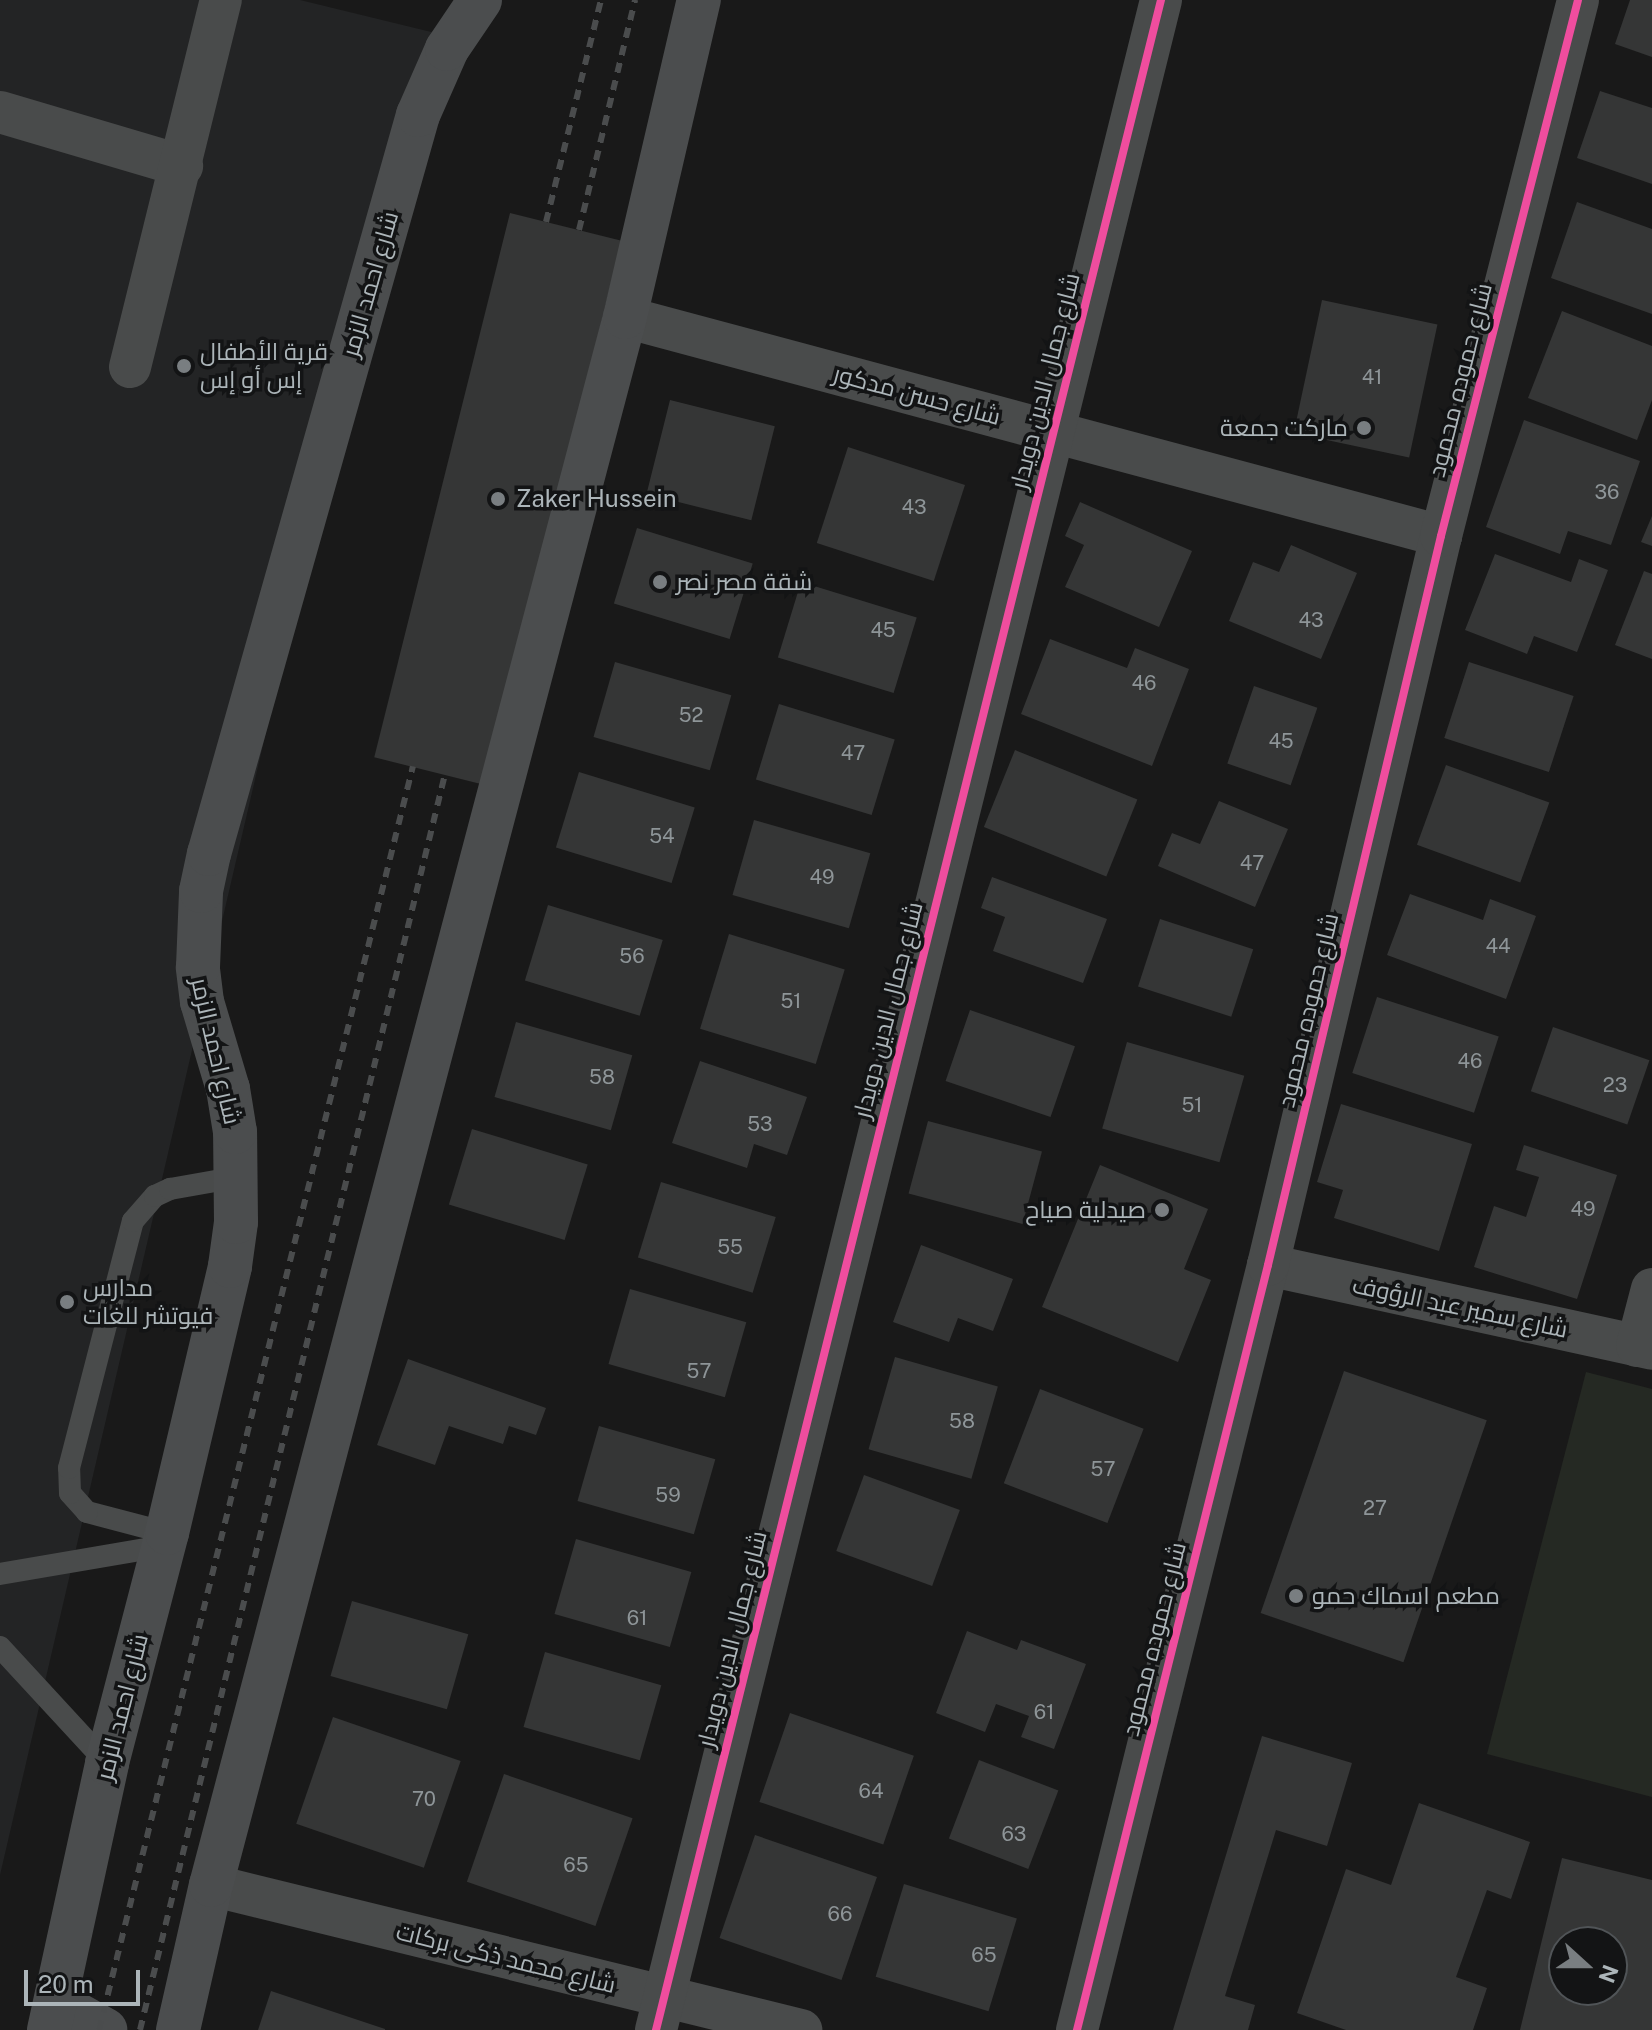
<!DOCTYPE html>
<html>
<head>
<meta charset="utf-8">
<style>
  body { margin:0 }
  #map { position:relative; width:1652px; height:2030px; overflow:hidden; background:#191919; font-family:"Public Sans",Cairo,sans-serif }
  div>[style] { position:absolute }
  .built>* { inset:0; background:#232425 }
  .green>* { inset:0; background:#252923 }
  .building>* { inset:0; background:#353636; transform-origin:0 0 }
  .lane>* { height:22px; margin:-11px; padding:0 11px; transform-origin:11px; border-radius:11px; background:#494b4b }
  .street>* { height:42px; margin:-21px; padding:0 21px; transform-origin:21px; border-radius:21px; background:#494b4b }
  .primary>* { height:44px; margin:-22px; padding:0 22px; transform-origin:22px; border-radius:22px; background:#4b4d4e }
  .rail>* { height:6px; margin-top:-3px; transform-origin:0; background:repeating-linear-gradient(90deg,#4a4c4d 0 10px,transparent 0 18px) }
  .cycleway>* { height:8px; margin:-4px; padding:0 4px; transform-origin:4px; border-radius:4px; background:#ef4d9e }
  .dots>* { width:22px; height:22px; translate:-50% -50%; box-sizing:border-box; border:4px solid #131415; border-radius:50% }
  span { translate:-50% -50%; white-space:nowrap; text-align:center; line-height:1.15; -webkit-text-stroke:7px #131415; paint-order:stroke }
  .number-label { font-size:20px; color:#8e9598 }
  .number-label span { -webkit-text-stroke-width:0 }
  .street-label { font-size:24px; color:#acb5b9 }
  .poi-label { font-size:24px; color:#acb5b9 }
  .left { translate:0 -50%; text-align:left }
  .right { translate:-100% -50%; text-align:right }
  .north { position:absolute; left:1548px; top:1926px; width:80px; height:80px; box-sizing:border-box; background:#131415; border:2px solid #505457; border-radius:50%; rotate:111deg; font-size:22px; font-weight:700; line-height:32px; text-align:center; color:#acb5b9 }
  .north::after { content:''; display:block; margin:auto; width:28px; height:36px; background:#797e81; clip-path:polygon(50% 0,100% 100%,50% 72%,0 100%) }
  .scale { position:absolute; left:24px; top:1970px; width:116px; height:36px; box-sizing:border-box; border:4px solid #acb5b9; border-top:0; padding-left:10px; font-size:24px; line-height:28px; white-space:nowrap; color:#acb5b9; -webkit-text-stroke:6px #131415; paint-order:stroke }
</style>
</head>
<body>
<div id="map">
  <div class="built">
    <i style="clip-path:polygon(0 0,300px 0,460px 39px,267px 728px,0 1875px)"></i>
  </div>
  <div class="green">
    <i style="clip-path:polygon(1586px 1372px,1652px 1389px,1652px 1797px,1487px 1754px)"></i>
  </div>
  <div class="building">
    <i style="clip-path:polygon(1630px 0,1652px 0,1652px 57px,1615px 44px)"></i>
    <i style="clip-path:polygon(1600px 91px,1652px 108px,1652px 184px,1577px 158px)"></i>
    <i style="clip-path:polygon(1577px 202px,1652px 229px,1652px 314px,1551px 278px)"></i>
    <i style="left:510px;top:213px;width:115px;height:561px;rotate:14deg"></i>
    <i style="left:1322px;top:300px;width:118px;height:136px;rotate:12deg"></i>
    <i style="clip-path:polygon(1562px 311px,1652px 346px,1652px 400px,1637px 440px,1528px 398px)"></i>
    <i style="left:670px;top:400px;width:108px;height:97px;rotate:14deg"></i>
    <i style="clip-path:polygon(1524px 420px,1640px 461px,1611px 545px,1568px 531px,1560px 554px,1486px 527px)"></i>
    <i style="left:848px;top:447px;width:123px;height:101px;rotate:18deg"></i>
    <i style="clip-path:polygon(1080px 502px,1192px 551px,1159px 627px,1065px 587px,1084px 545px,1065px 536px)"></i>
    <i style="clip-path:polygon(1652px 516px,1652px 546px,1641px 542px)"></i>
    <i style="left:637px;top:528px;width:121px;height:79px;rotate:17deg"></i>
    <i style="clip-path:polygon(1291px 545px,1357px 573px,1321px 659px,1229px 621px,1253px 562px,1279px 572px)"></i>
    <i style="clip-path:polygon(1495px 554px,1571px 582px,1579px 559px,1608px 570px,1577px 652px,1534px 636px,1527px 654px,1465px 630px)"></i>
    <i style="clip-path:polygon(1644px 571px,1652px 574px,1652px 659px,1615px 645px)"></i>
    <i style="left:801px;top:582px;width:121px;height:79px;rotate:17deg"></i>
    <i style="clip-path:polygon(1050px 639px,1127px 668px,1135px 648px,1189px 669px,1152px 766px,1021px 714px)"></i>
    <i style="left:615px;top:662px;width:121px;height:78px;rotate:16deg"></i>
    <i style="left:1469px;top:662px;width:110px;height:80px;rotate:18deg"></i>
    <i style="left:1254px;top:686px;width:67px;height:82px;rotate:19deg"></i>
    <i style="left:779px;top:704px;width:121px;height:79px;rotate:17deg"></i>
    <i style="left:1015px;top:750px;width:132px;height:83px;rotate:22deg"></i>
    <i style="left:1446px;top:765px;width:110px;height:85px;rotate:20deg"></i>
    <i style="left:579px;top:772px;width:121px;height:79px;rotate:17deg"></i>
    <i style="clip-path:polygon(1219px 801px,1288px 829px,1255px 907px,1158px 866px,1172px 833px,1200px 844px)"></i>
    <i style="left:754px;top:820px;width:121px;height:78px;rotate:16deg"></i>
    <i style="clip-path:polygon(992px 877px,1107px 919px,1083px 983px,993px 951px,1005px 917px,981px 908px)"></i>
    <i style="clip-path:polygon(1410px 894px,1483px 920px,1490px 899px,1536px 916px,1506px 999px,1387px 955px)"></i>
    <i style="left:548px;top:905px;width:120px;height:79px;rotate:17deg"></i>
    <i style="left:1160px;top:919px;width:98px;height:71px;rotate:18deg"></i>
    <i style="left:729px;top:934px;width:121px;height:99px;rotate:17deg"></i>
    <i style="left:1377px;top:997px;width:128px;height:80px;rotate:18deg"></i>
    <i style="left:970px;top:1010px;width:111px;height:75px;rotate:19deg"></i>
    <i style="left:516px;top:1022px;width:121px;height:78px;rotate:16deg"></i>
    <i style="left:1553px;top:1027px;width:102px;height:68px;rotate:19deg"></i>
    <i style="left:1127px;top:1042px;width:122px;height:90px;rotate:16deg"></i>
    <i style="clip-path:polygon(700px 1061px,807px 1097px,787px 1155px,754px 1144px,747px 1168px,672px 1143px)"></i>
    <i style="clip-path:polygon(1341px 1104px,1472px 1144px,1439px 1251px,1334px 1218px,1343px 1190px,1317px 1182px)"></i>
    <i style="left:928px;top:1121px;width:118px;height:75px;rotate:15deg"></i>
    <i style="left:472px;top:1129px;width:121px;height:79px;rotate:17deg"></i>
    <i style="clip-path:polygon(1524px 1145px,1617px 1175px,1577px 1299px,1474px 1267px,1494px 1206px,1526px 1217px,1539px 1177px,1516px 1170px)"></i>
    <i style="clip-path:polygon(1100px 1165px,1208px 1209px,1184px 1269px,1211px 1280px,1178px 1362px,1042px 1307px)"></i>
    <i style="left:661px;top:1182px;width:120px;height:79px;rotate:17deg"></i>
    <i style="clip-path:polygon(921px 1245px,1013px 1279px,993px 1331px,958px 1318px,949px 1342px,893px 1322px)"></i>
    <i style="left:630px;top:1289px;width:121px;height:78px;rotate:16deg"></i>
    <i style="left:895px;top:1357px;width:107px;height:96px;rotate:16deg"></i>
    <i style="clip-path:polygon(408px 1359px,546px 1408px,536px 1435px,509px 1426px,503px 1444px,449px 1426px,435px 1465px,377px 1445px)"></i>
    <i style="left:1344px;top:1371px;width:151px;height:256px;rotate:19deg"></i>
    <i style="left:1040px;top:1389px;width:111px;height:101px;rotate:21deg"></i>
    <i style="left:599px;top:1426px;width:121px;height:78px;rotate:16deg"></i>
    <i style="left:864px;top:1475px;width:102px;height:81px;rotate:20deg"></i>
    <i style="left:576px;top:1539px;width:120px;height:78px;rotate:16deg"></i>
    <i style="left:352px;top:1601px;width:121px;height:78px;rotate:16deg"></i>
    <i style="clip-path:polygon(967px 1631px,1017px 1650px,1021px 1640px,1086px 1664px,1054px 1749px,1021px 1737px,1029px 1716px,996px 1704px,985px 1732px,936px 1713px)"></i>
    <i style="left:545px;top:1652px;width:121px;height:78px;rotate:16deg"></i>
    <i style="left:790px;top:1713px;width:131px;height:94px;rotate:19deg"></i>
    <i style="left:333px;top:1717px;width:135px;height:113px;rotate:19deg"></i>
    <i style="clip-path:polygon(1262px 1736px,1352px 1763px,1327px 1846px,1276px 1830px,1225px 1996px,1255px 2005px,1248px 2030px,1173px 2030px)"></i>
    <i style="left:979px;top:1760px;width:85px;height:84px;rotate:21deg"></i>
    <i style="left:504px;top:1774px;width:136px;height:114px;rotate:19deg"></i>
    <i style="clip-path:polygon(1419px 1803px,1530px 1842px,1511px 1899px,1487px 1890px,1456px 1977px,1487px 1988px,1473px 2030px,1346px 2030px,1297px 2013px,1346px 1869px,1391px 1885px)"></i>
    <i style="left:755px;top:1835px;width:129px;height:109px;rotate:19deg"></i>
    <i style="clip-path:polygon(evenodd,1562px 1858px,1652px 1880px,1652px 2030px,1520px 2030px,1562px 1858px,1564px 1942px,1612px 1942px,1612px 1990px,1564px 1990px,1564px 1942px)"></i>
    <i style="left:904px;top:1884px;width:118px;height:97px;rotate:17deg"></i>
    <i style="clip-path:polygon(271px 1991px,385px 2029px,385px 2030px,258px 2030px)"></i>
  </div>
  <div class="lane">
    <i style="left:167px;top:1533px;width:83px;rotate:-165.3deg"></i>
    <i style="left:87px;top:1512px;width:25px;rotate:-132deg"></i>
    <i style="left:70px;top:1493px;width:25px;rotate:-92deg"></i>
    <i style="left:69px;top:1468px;width:255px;rotate:-75.5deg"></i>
    <i style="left:133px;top:1221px;width:33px;rotate:-49deg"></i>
    <i style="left:155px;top:1196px;width:17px;rotate:-25deg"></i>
    <i style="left:170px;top:1189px;width:69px;rotate:-10deg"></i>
    <i style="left:0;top:1574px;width:165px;rotate:-9.7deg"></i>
    <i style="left:0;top:1647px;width:158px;rotate:47.3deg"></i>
  </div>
  <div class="street">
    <i style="left:0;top:112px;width:190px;rotate:16.5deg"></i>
    <i style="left:625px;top:317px;width:845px;rotate:15.02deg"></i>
    <i style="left:130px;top:367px;width:378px;rotate:-76.1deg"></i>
    <i style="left:1268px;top:1265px;width:393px;rotate:12.3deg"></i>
    <i style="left:1637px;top:1346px;width:59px;rotate:-75.3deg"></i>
    <i style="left:211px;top:1885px;width:608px;rotate:13.81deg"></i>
    <i style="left:656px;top:2030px;width:2092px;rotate:-76.03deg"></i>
    <i style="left:1077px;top:2030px;width:788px;rotate:-75.98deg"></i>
    <i style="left:1268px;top:1265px;width:749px;rotate:-76.65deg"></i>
    <i style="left:1441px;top:536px;width:553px;rotate:-75.66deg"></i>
  </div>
  <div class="primary">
    <i style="left:57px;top:1995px;width:23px;rotate:47deg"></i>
    <i style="left:73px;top:2012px;width:37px;rotate:29deg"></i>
    <i style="left:49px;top:2030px;width:273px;rotate:-77.7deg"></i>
    <i style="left:107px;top:1763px;width:238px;rotate:-75.4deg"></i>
    <i style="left:167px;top:1533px;width:274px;rotate:-76.7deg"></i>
    <i style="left:230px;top:1266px;width:44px;rotate:-82.2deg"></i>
    <i style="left:236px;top:1222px;width:90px;rotate:-90.6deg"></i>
    <i style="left:235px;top:1132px;width:44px;rotate:-99.2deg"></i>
    <i style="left:228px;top:1089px;width:91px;rotate:-106.6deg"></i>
    <i style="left:202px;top:1002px;width:35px;rotate:-97deg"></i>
    <i style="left:198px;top:967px;width:76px;rotate:-87.7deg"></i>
    <i style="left:201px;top:891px;width:38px;rotate:-78deg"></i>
    <i style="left:209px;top:854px;width:768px;rotate:-74.21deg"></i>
    <i style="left:418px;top:115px;width:72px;rotate:-66.3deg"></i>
    <i style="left:447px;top:49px;width:59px;rotate:-56deg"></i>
    <i style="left:178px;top:2030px;width:149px;rotate:-77.2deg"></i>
    <i style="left:211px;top:1885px;width:1622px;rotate:-75.21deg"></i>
    <i style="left:625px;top:317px;width:326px;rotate:-76.9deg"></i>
  </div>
  <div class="rail">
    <i style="left:546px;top:222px;width:229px;rotate:-76.1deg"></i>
    <i style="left:579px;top:230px;width:237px;rotate:-76.3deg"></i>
    <i style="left:99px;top:2030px;width:1302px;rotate:-76.05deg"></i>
    <i style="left:140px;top:2030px;width:1293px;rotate:-76.35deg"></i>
  </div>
  <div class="cycleway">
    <i style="left:656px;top:2030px;width:2092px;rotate:-76.03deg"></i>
    <i style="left:1077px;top:2030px;width:788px;rotate:-75.98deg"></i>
    <i style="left:1268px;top:1265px;width:749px;rotate:-76.65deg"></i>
    <i style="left:1441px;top:536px;width:553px;rotate:-75.66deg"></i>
  </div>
  <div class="dots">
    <i style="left:184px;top:366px;background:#797e81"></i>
    <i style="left:1364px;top:428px;background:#797e81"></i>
    <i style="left:498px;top:499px;background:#797e81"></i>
    <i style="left:660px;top:582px;background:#797e81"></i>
    <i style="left:1162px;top:1210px;background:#797e81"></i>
    <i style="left:67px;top:1302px;background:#797e81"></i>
    <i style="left:1296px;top:1596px;background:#797e81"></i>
  </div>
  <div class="number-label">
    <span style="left:1372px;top:377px">41</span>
    <span style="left:1607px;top:492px">36</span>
    <span style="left:914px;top:507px">43</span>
    <span style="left:1311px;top:620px">43</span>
    <span style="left:883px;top:630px">45</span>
    <span style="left:1144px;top:683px">46</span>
    <span style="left:691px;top:715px">52</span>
    <span style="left:1281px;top:741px">45</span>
    <span style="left:853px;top:753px">47</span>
    <span style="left:662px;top:836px">54</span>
    <span style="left:1252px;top:863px">47</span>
    <span style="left:822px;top:877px">49</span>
    <span style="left:1498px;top:946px">44</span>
    <span style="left:632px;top:956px">56</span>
    <span style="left:791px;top:1001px">51</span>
    <span style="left:1470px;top:1061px">46</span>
    <span style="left:602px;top:1077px">58</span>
    <span style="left:1615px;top:1085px">23</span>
    <span style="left:1192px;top:1105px">51</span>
    <span style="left:760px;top:1124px">53</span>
    <span style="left:1583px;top:1209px">49</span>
    <span style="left:730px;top:1247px">55</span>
    <span style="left:699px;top:1371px">57</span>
    <span style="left:962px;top:1421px">58</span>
    <span style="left:1103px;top:1469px">57</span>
    <span style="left:668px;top:1495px">59</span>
    <span style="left:1375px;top:1508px">27</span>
    <span style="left:637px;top:1618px">61</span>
    <span style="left:1044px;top:1712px">61</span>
    <span style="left:871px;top:1791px">64</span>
    <span style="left:424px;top:1799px">70</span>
    <span style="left:1014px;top:1834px">63</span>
    <span style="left:576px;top:1865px">65</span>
    <span style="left:840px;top:1914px">66</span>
    <span style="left:984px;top:1955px">65</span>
  </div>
  <div class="street-label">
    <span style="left:370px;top:284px;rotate:-74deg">شارع احمد الزمر</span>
    <span style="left:1460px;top:380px;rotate:-76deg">شارع حموده محمود</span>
    <span style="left:1045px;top:381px;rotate:-76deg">شارع جمال الدين دويدار</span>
    <span style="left:917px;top:395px;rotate:15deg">شارع حسن مدكور</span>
    <span style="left:888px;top:1010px;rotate:-76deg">شارع جمال الدين دويدار</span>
    <span style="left:1308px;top:1010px;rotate:-77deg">شارع حموده محمود</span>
    <span style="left:216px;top:1051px;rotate:77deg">شارع احمد الزمر</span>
    <span style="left:1460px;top:1307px;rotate:12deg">شارع سمير عبد الرؤوف</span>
    <span style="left:732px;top:1639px;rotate:-76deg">شارع جمال الدين دويدار</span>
    <span style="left:1154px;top:1639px;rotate:-76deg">شارع حموده محمود</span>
    <span style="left:122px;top:1707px;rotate:-76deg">شارع احمد الزمر</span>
    <span style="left:506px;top:1958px;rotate:14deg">شارع محمد ذكى بركات</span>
  </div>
  <div class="poi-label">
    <span class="left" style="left:200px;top:366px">قرية الأطفال<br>إس أو إس</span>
    <span class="right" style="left:1348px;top:428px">ماركت جمعة</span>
    <span class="left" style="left:516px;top:499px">Zaker Hussein</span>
    <span class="left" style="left:676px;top:582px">شقة مصر نصر</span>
    <span class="right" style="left:1146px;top:1210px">صيدلية صياح</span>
    <span class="left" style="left:83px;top:1302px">مدارس<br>فيوتشر للغات</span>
    <span class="left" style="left:1312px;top:1596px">مطعم اسماك حمو</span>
  </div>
  <div class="north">N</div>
  <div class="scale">20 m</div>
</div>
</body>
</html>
